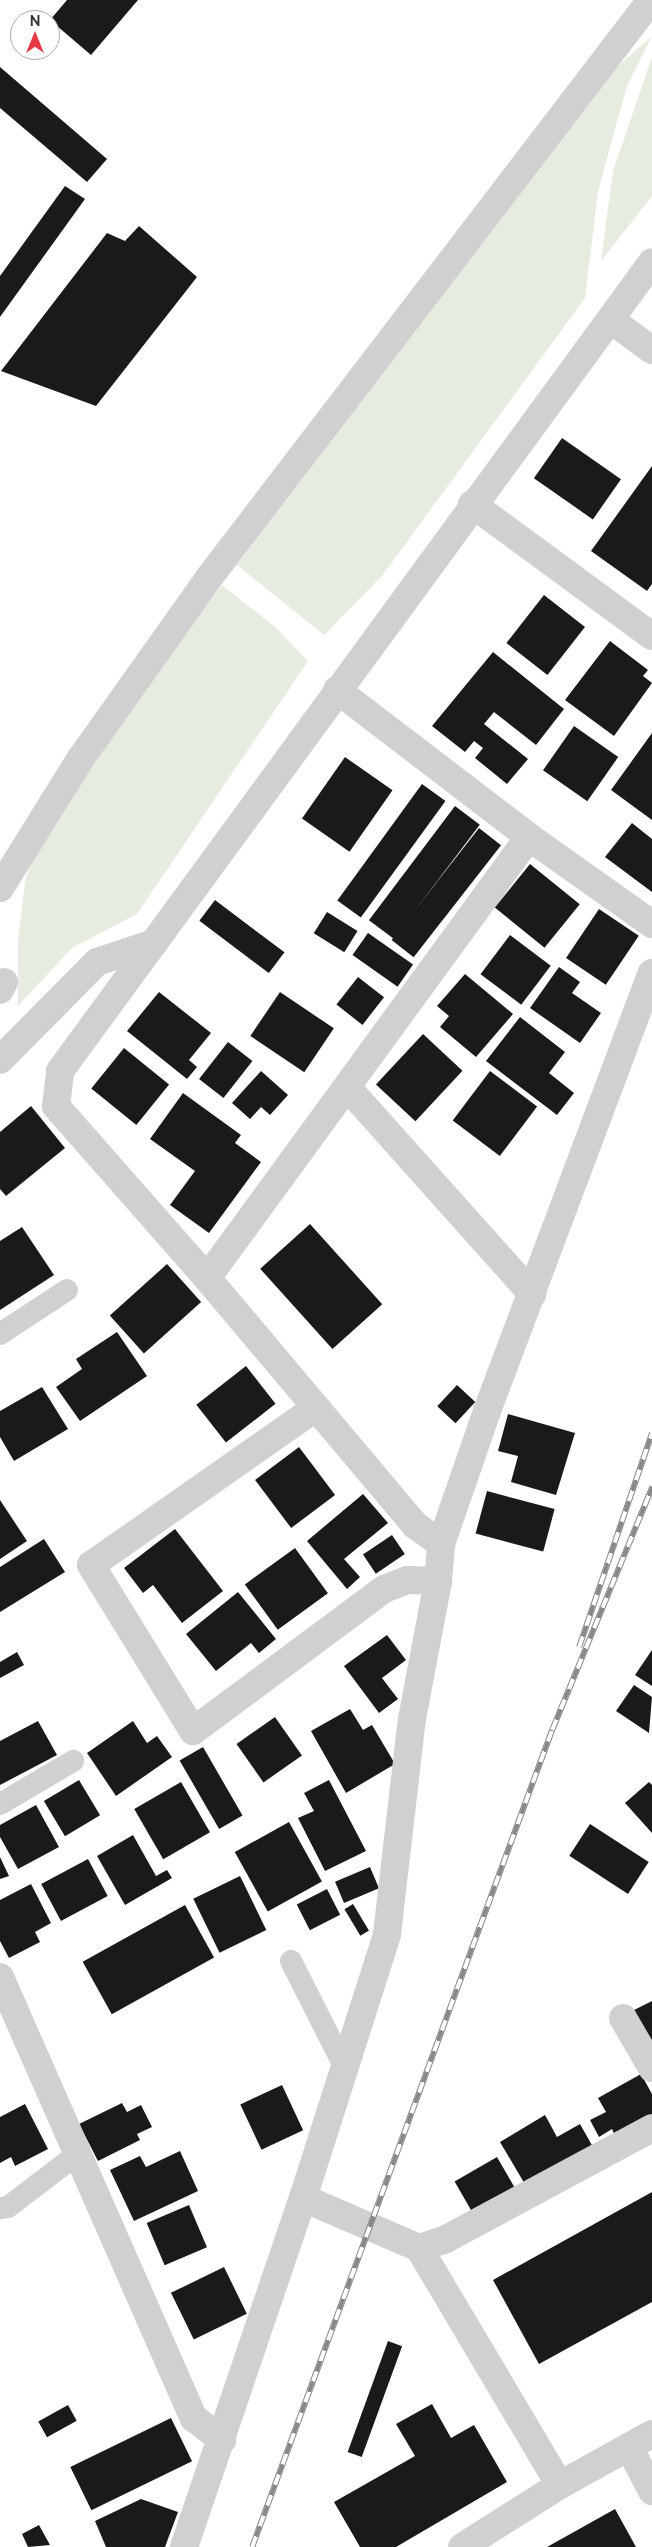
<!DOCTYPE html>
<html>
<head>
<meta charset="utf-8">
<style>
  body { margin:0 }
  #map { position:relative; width:652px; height:2547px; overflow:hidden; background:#fff; font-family:Raleway,sans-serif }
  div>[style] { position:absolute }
  .green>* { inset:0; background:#e6ecdf }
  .building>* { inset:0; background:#1a1a1a; transform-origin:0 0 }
  .lane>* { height:22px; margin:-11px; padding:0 11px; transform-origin:11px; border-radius:11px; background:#d0d0d0 }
  .street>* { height:28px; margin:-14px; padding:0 14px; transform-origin:14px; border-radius:14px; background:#d0d0d0 }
  .rail>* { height:5.5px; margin-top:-2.75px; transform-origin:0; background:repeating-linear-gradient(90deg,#fff 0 11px,#888 0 22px); box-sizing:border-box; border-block:1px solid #888 }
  span { translate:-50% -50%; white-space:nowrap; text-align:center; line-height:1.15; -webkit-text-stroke:5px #fff; paint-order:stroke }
  .north { position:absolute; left:10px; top:10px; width:50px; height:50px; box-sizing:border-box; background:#fff; border:1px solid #adadad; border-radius:50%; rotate:0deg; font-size:14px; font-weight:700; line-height:20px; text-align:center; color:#333 }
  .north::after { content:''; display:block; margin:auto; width:18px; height:22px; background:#e63946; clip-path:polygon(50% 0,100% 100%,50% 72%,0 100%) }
</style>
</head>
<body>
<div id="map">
  <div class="green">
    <i style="clip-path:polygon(652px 36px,627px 86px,598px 191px,585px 298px,382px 576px,324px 635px,237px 565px,611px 72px)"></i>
    <i style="clip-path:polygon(652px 57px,652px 196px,601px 261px,613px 171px)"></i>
    <i style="clip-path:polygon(222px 585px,275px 627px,308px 661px,137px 914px,72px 948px,18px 1006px,18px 941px,25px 882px,31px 862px,101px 747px)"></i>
  </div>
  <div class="building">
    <i style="clip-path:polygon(67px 0,138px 0,91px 55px,50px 20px)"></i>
    <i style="clip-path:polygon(0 67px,107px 159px,87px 182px,0 108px)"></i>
    <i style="clip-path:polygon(65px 186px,85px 199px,0 317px,0 276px)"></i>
    <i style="clip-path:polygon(139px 226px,197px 277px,96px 406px,1px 371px,107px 233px,125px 241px)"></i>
    <i style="left:562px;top:438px;width:72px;height:49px;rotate:35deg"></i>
    <i style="clip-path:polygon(652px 466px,652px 584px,647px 591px,591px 551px)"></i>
    <i style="left:544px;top:595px;width:52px;height:61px;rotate:38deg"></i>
    <i style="clip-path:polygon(610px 641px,648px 670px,643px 676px,652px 683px,614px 736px,565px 700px)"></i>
    <i style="clip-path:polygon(493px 652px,564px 709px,536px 745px,494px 712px,484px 724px,528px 759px,507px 784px,475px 758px,483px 748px,474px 741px,465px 752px,432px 726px)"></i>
    <i style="left:574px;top:726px;width:54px;height:54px;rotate:35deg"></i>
    <i style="clip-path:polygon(652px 733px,652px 820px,611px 790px)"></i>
    <i style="left:345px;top:757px;width:58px;height:75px;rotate:35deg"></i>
    <i style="left:422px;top:784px;width:29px;height:144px;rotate:36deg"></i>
    <i style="left:455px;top:806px;width:31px;height:143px;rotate:37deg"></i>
    <i style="clip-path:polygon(632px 823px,652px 839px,652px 892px,605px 857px)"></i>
    <i style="left:479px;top:828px;width:28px;height:142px;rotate:38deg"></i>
    <i style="left:530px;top:864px;width:64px;height:56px;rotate:39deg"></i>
    <i style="left:215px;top:900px;width:87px;height:26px;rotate:37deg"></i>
    <i style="left:599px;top:909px;width:48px;height:59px;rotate:34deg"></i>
    <i style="left:327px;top:912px;width:36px;height:25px;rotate:32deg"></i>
    <i style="left:368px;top:933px;width:55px;height:27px;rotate:35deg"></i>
    <i style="left:510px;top:935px;width:51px;height:49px;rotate:37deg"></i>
    <i style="clip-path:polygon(559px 967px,580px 982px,572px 993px,601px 1013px,580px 1043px,530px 1008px)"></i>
    <i style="clip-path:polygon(465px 974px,513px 1014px,476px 1057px,440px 1027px,449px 1016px,437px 1006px)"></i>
    <i style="left:358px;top:977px;width:33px;height:35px;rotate:38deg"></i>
    <i style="clip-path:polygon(159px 992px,211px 1033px,189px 1060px,197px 1067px,187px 1079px,127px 1031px)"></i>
    <i style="left:280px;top:992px;width:65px;height:53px;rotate:34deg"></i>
    <i style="clip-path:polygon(520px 1017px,565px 1052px,549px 1073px,574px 1093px,557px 1115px,486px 1061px)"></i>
    <i style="left:423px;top:1034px;width:54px;height:69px;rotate:43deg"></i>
    <i style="left:228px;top:1042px;width:31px;height:47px;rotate:38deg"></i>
    <i style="left:124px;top:1048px;width:58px;height:52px;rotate:39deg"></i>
    <i style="clip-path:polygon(261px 1071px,288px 1095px,270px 1115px,261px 1107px,250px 1119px,232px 1103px)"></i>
    <i style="left:490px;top:1071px;width:59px;height:62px;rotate:37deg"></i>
    <i style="clip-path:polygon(183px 1093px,241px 1135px,235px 1143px,261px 1162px,209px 1233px,170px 1205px,195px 1171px,150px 1139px)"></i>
    <i style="clip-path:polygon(31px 1106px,65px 1148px,6px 1196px,0 1189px,0 1132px)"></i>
    <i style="left:310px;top:1224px;width:108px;height:67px;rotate:48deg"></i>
    <i style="clip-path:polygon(22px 1227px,54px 1275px,0 1310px,0 1241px)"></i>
    <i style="left:167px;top:1264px;width:51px;height:77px;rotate:48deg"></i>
    <i style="clip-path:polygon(117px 1332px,147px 1376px,80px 1421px,56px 1387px,82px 1369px,76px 1359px)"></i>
    <i style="left:246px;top:1366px;width:48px;height:63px;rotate:52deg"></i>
    <i style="left:457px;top:1385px;width:25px;height:29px;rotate:43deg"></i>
    <i style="clip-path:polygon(42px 1387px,68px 1429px,14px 1461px,0 1437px,0 1411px)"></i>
    <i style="clip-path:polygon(508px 1414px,575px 1433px,556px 1495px,511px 1482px,518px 1456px,498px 1451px)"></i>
    <i style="left:299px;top:1447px;width:60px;height:55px;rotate:53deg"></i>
    <i style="left:487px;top:1491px;width:70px;height:44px;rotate:15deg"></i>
    <i style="clip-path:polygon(363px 1494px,388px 1523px,344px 1559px,360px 1577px,347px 1589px,307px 1541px)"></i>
    <i style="clip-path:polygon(0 1500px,27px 1541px,0 1559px)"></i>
    <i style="clip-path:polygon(175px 1529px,223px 1591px,182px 1623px,153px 1585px,143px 1593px,124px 1568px)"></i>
    <i style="left:392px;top:1535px;width:23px;height:35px;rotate:56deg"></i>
    <i style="clip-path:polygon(44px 1539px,65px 1572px,0 1612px,0 1567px)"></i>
    <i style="left:295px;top:1548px;width:56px;height:62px;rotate:54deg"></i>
    <i style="clip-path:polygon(238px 1592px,276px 1639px,259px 1653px,251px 1643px,216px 1671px,186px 1634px)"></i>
    <i style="clip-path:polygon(387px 1635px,406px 1660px,382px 1678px,398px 1699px,379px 1713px,344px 1666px)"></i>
    <i style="clip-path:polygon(652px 1650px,652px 1686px,635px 1675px)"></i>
    <i style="clip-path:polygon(17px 1652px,24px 1665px,0 1678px,0 1662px)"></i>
    <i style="clip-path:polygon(634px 1685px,652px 1697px,649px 1733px,616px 1711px)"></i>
    <i style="clip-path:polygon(350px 1709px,363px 1730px,372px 1725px,395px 1764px,346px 1793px,311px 1731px)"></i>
    <i style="left:275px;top:1717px;width:47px;height:47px;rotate:55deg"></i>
    <i style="clip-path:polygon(38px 1721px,57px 1755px,0 1785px,0 1741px)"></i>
    <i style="clip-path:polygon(133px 1721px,147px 1743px,157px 1736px,172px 1757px,116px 1796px,87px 1753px)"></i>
    <i style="left:203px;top:1747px;width:79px;height:27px;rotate:60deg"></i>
    <i style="left:79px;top:1780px;width:41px;height:41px;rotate:59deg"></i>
    <i style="clip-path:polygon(329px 1780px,366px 1851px,325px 1871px,298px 1818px,314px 1811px,304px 1793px)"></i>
    <i style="left:181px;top:1782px;width:58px;height:54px;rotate:60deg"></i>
    <i style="clip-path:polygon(649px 1782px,652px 1785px,652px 1833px,625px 1803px)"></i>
    <i style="clip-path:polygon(36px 1805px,59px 1847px,18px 1869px,0 1837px,0 1825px)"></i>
    <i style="left:289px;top:1822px;width:68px;height:62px;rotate:61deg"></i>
    <i style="left:590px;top:1824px;width:70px;height:38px;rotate:33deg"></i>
    <i style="clip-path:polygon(133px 1835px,156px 1876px,167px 1870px,172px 1878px,125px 1905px,97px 1856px)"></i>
    <i style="clip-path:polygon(0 1857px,9px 1876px,0 1879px)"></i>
    <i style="left:88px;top:1859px;width:42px;height:53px;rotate:62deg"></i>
    <i style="left:370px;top:1867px;width:23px;height:38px;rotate:67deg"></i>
    <i style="left:240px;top:1876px;width:60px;height:52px;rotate:64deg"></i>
    <i style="clip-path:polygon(31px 1884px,51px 1923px,35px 1932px,40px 1942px,9px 1958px,0 1941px,0 1900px)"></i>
    <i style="left:327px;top:1889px;width:29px;height:34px;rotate:63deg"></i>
    <i style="left:353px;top:1904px;width:31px;height:10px;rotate:59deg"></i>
    <i style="left:185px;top:1905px;width:60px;height:117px;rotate:61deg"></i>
    <i style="clip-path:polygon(652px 2001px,652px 2043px,634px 2010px)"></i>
    <i style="clip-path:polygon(641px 2074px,652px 2094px,652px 2118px,616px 2138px,612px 2129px,599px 2137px,590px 2120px,606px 2112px,598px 2098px)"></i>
    <i style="left:282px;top:2085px;width:50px;height:46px;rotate:65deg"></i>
    <i style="clip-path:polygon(122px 2103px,127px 2112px,141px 2105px,152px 2127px,137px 2134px,140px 2140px,98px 2161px,79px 2124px)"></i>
    <i style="clip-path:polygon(25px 2104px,48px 2149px,15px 2166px,11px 2157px,0 2163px,0 2117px)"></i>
    <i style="clip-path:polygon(545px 2115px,557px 2137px,580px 2124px,593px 2147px,526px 2186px,500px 2142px)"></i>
    <i style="clip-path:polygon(180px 2151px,198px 2191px,134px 2221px,110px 2170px,140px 2156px,146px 2167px)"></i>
    <i style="left:497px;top:2157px;width:38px;height:49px;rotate:60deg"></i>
    <i style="clip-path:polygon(652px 2192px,652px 2302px,539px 2364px,493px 2280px)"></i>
    <i style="left:189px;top:2205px;width:46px;height:46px;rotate:67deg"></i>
    <i style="left:224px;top:2267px;width:52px;height:59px;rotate:64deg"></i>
    <i style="left:388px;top:2341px;width:15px;height:118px;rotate:20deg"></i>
    <i style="clip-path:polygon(432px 2404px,451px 2438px,474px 2425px,507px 2482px,396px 2547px,360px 2547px,334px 2502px,415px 2456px,396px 2424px)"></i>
    <i style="left:68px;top:2405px;width:18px;height:34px;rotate:61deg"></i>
    <i style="left:171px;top:2418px;width:48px;height:112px;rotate:64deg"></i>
    <i style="clip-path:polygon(141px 2499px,178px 2512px,165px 2547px,106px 2547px,95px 2521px)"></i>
    <i style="clip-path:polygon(615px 2509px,636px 2547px,547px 2547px)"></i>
    <i style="clip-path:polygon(39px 2525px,50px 2545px,28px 2547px,22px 2534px)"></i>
  </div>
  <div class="lane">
    <i style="left:0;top:1334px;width:80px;rotate:-33.3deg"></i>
    <i style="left:0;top:1804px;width:85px;rotate:-30.5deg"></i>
    <i style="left:291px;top:1961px;width:115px;rotate:63.2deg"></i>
    <i style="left:0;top:2208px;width:8px;rotate:-7deg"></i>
    <i style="left:8px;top:2207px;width:89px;rotate:-37.3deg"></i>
  </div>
  <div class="street">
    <i style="left:611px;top:320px;width:51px;rotate:36.2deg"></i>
    <i style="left:472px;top:504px;width:223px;rotate:36.3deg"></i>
    <i style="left:337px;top:690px;width:242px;rotate:37.4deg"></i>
    <i style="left:529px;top:837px;width:151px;rotate:35.3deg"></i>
    <i style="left:0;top:888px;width:153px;rotate:-58.1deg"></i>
    <i style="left:81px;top:758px;width:219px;rotate:-54.6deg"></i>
    <i style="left:208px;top:579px;width:729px;rotate:-52.58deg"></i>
    <i style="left:0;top:990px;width:9px;rotate:-63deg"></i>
    <i style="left:0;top:1060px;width:138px;rotate:-45.3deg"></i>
    <i style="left:97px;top:962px;width:60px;rotate:-18.4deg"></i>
    <i style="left:347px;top:1087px;width:278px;rotate:48.2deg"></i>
    <i style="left:207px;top:1278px;width:546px;rotate:-53.86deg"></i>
    <i style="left:314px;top:1409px;width:272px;rotate:145deg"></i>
    <i style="left:91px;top:1565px;width:195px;rotate:58.4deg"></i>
    <i style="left:193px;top:1731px;width:238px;rotate:-36.6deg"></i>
    <i style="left:384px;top:1589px;width:26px;rotate:-21deg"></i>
    <i style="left:408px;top:1580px;width:30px;rotate:2deg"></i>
    <i style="left:441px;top:1544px;width:32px;rotate:-144deg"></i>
    <i style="left:415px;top:1525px;width:323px;rotate:-130.1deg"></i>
    <i style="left:207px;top:1278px;width:229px;rotate:-131.3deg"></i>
    <i style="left:56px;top:1106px;width:35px;rotate:-83deg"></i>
    <i style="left:60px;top:1071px;width:1002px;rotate:-53.8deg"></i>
    <i style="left:0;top:1977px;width:482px;rotate:66.3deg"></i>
    <i style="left:194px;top:2418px;width:36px;rotate:38deg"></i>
    <i style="left:623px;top:2018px;width:58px;rotate:59.9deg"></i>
    <i style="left:303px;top:2198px;width:126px;rotate:23.3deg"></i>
    <i style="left:419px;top:2248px;width:276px;rotate:59.3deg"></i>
    <i style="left:419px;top:2248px;width:28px;rotate:-18deg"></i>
    <i style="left:446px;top:2239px;width:234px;rotate:-28.3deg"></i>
    <i style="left:629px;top:2447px;width:50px;rotate:62.4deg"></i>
    <i style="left:184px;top:2547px;width:369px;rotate:-71.2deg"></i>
    <i style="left:303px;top:2198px;width:277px;rotate:-72.3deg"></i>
    <i style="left:387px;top:1934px;width:216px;rotate:-83.4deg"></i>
    <i style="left:412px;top:1719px;width:140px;rotate:-79.3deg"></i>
    <i style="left:438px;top:1581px;width:37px;rotate:-85deg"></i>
    <i style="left:441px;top:1544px;width:141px;rotate:-70.9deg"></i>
    <i style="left:487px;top:1411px;width:468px;rotate:-69.4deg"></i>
    <i style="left:462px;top:2547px;width:116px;rotate:-32.3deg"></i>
    <i style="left:560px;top:2485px;width:105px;rotate:-29deg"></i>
  </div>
  <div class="rail">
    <i style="left:579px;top:1647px;width:226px;rotate:-71.2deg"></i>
    <i style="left:252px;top:2547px;width:870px;rotate:-69.84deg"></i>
    <i style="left:552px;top:1730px;width:263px;rotate:-67.6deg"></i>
  </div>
  <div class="north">N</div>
</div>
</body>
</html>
